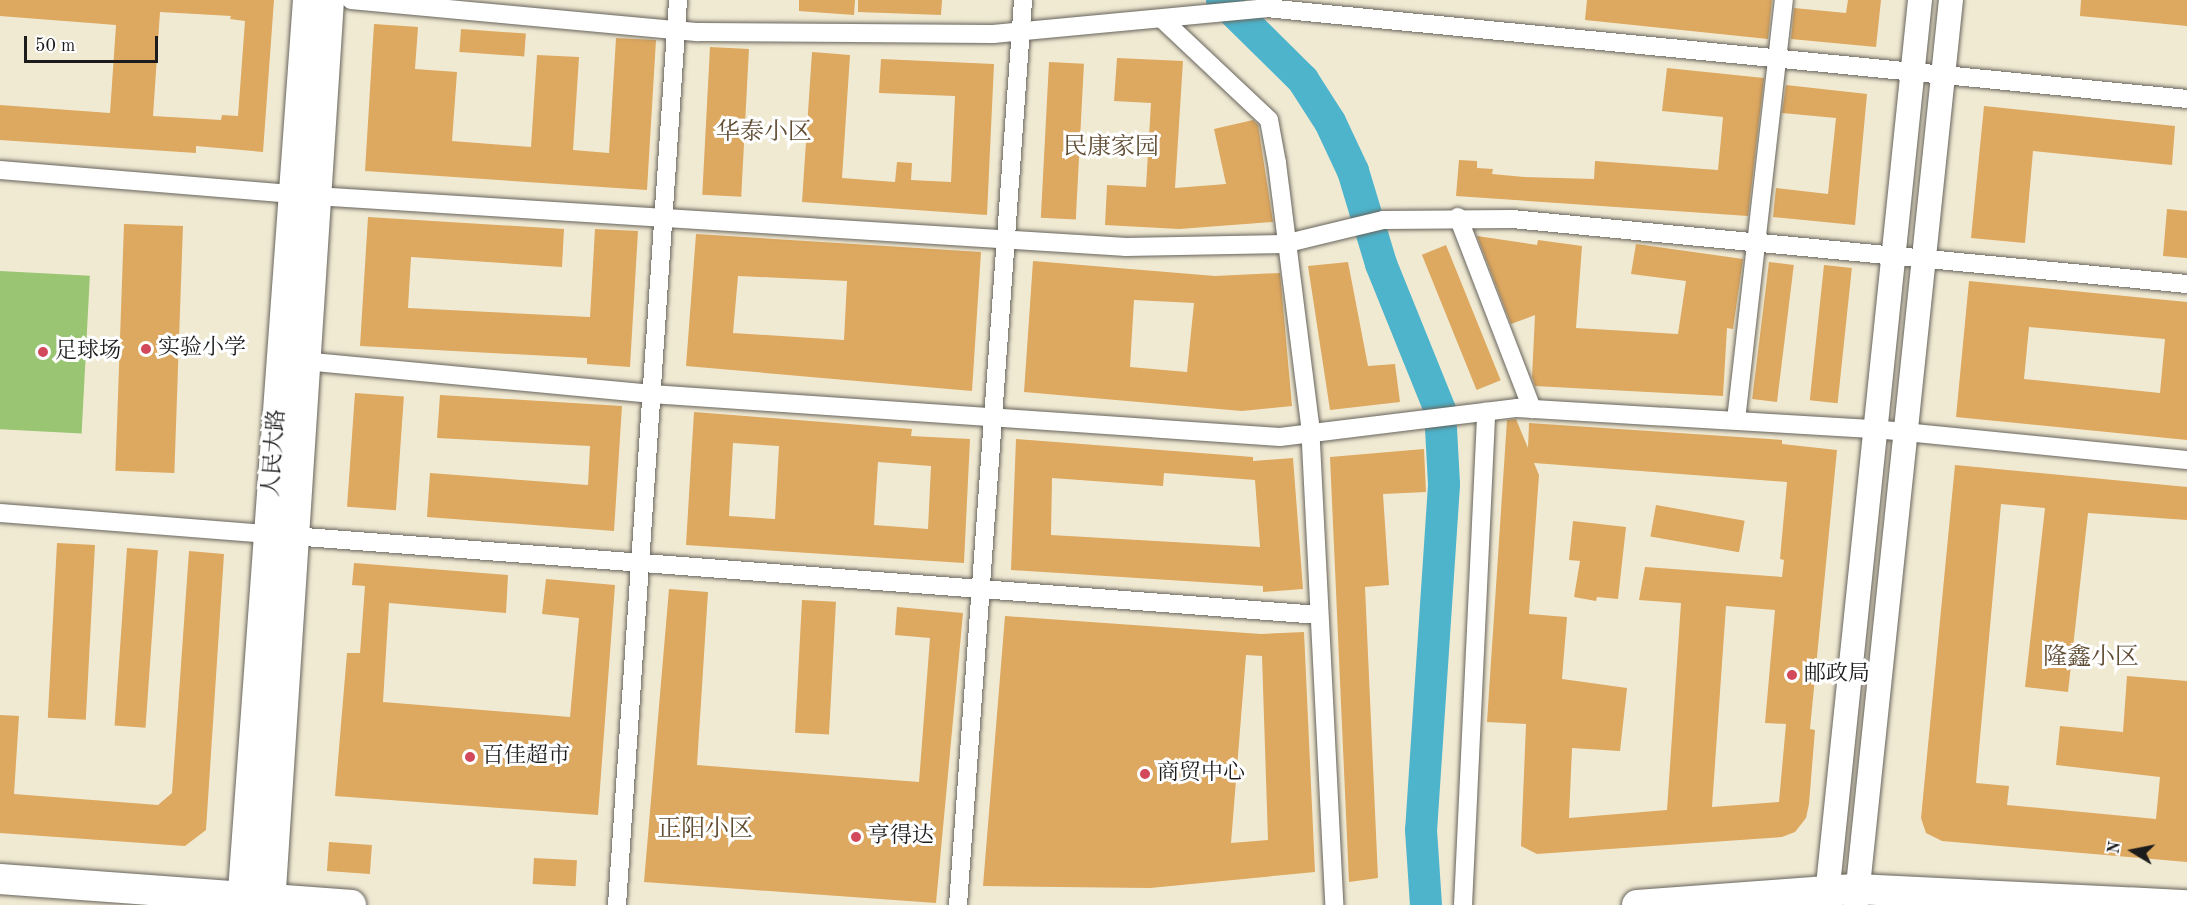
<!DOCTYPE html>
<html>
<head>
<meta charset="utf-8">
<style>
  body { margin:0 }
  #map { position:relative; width:2187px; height:905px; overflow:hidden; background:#f1ead3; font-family:"Old Standard TT","Noto Serif SC",serif }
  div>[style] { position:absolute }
  .green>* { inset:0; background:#9ac572; transform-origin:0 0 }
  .river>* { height:32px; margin:-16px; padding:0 16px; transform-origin:16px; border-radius:16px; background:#4db4cc }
  .building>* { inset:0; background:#dda860; transform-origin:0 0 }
  .roads { filter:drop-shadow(0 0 2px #67645c) drop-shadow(0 0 2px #67645c) }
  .minor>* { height:18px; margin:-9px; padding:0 9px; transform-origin:9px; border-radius:9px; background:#fff }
  .tertiary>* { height:24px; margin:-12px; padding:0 12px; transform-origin:12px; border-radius:12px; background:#fff }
  .primary>* { height:30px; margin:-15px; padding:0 15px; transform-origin:15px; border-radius:15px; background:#fff }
  .dots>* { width:16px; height:16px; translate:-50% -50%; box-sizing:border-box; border:3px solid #fff; border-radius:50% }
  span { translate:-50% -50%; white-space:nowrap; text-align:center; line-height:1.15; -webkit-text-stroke:6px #fff; paint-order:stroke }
  .poi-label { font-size:22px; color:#1c1c1c }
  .left { translate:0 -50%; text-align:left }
  .street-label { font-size:22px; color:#1c1c1c }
  .neighbourhood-label { font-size:24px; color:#604d34 }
  .north { position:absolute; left:2103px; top:821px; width:60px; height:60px; -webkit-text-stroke:4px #fff; paint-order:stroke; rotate:280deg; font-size:16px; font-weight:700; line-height:24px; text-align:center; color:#1c1c1c }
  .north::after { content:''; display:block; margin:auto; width:21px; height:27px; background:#1c1c1c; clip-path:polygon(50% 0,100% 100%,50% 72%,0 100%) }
  .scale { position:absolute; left:24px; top:36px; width:134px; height:27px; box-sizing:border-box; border:3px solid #1c1c1c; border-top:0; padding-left:8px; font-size:18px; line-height:21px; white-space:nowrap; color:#1c1c1c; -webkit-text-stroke:4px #fff; paint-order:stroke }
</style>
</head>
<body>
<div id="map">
  <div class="green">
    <i style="left:0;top:271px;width:90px;height:158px;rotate:3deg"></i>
  </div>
  <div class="river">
    <i style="left:1222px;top:0;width:114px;rotate:44.6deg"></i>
    <i style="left:1303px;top:80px;width:50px;rotate:57.3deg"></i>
    <i style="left:1330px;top:122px;width:54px;rotate:64.9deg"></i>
    <i style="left:1353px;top:171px;width:97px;rotate:73.2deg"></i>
    <i style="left:1381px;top:264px;width:157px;rotate:68deg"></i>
    <i style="left:1440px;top:410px;width:75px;rotate:86.9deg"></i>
    <i style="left:1444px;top:485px;width:346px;rotate:93.8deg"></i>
    <i style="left:1421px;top:830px;width:75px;rotate:86.2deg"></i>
  </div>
  <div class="building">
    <i style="clip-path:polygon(evenodd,0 0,274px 0,263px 152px,196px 146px,196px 153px,0 140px,0 105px,110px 113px,116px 25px,0 16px,0 0,160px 12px,231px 16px,230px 19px,245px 21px,238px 116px,222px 115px,221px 120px,153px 116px,160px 12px)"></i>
    <i style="clip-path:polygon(799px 0,855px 0,854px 15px,799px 11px)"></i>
    <i style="clip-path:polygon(858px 0,942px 0,941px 15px,858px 12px)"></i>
    <i style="clip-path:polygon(1587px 0,1772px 0,1768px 39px,1585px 20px)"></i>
    <i style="clip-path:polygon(1848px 0,1881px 0,1876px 47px,1791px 39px,1794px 8px,1846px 13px)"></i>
    <i style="clip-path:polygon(2081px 0,2187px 0,2187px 26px,2080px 16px)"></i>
    <i style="clip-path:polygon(374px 24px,418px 27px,415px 69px,457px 72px,452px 141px,531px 147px,537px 55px,579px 57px,573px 150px,609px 153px,616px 38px,656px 40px,647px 190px,365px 171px)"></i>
    <i style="left:461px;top:29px;width:65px;height:23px;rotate:4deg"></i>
    <i style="left:710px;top:47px;width:39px;height:148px;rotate:3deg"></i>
    <i style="clip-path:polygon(812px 52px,850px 55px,842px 178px,895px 182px,897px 162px,912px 163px,911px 180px,951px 182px,955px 96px,879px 93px,881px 59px,994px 64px,987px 215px,802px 202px)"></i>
    <i style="clip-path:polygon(1117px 58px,1183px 61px,1175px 188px,1226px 184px,1214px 129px,1253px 120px,1258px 125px,1273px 222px,1179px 229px,1105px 225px,1107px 185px,1146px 187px,1151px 103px,1114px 101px)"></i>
    <i style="left:1049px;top:62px;width:35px;height:156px;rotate:3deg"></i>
    <i style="clip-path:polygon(1667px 68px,1764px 78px,1748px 216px,1456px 196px,1459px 160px,1477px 161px,1477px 168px,1493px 169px,1492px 174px,1524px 177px,1594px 179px,1595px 161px,1718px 170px,1723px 117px,1662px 111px)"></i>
    <i style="clip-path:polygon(1786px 85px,1867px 94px,1855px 225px,1773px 217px,1776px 188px,1828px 194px,1836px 118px,1782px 113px)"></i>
    <i style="clip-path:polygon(1984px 106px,2175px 126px,2172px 165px,2033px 151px,2025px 243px,1971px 238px)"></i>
    <i style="clip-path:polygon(2167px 209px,2187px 211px,2187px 258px,2163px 256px)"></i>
    <i style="clip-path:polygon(368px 217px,564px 229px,562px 267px,411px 257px,408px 308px,590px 317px,595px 229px,638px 231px,630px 367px,587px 364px,587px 358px,360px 346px)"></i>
    <i style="left:124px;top:224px;width:59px;height:247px;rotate:2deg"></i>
    <i style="clip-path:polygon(evenodd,696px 234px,981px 252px,972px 391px,686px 366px,696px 234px,738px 276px,847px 281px,844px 340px,733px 333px,738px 276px)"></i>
    <i style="clip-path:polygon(1477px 236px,1537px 245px,1538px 240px,1582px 246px,1576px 328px,1678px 334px,1686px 281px,1631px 274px,1636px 244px,1743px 259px,1733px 329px,1727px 328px,1723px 396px,1535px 386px,1532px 377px,1535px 315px,1511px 324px)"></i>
    <i style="left:1446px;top:245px;width:146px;height:26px;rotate:68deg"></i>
    <i style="clip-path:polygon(evenodd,1033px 261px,1215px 276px,1280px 273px,1292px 406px,1242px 411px,1024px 392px,1033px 261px,1134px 300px,1194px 303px,1187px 372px,1130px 367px,1134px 300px)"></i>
    <i style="clip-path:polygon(1348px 262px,1368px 366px,1395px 364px,1400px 402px,1330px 410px,1308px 266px)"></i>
    <i style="left:1769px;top:262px;width:25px;height:138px;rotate:7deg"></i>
    <i style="left:1824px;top:265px;width:28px;height:136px;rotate:6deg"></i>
    <i style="clip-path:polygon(evenodd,1969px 281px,2187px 302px,2187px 440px,1956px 417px,1969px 281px,2029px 327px,2165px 339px,2160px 393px,2024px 379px,2029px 327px)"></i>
    <i style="left:355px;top:393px;width:49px;height:114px;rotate:4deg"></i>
    <i style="clip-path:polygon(440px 395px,622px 406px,614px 531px,427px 517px,430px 473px,588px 485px,590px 446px,437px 438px)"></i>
    <i style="clip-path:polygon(evenodd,694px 412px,912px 429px,911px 436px,970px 439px,964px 563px,686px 545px,694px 412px,733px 443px,779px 446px,775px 519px,729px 516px,733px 443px,694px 412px,878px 462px,931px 466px,928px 529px,874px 525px,878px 462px)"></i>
    <i style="clip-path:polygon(evenodd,1516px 419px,1528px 448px,1529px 423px,1782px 440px,1782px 444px,1837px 450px,1810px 729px,1815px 730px,1809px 804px,1806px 818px,1795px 832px,1782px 837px,1537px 854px,1521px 846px,1526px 724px,1487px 722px,1507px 420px,1516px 419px,1534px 463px,1787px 482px,1780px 559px,1784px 560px,1782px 577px,1645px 567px,1639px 600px,1681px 603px,1667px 810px,1569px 818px,1572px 748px,1620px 751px,1627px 688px,1562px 679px,1567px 617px,1529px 614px,1539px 475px,1534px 463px,1516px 419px,1726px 606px,1775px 610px,1765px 723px,1786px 724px,1779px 802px,1712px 807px,1726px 606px)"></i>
    <i style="clip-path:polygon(evenodd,1016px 439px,1253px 457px,1253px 461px,1293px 458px,1303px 589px,1263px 592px,1263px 586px,1011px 570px,1016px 439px,1164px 473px,1255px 480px,1260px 547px,1051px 535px,1052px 478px,1163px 486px,1164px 473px)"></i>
    <i style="clip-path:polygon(1424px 449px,1426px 492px,1383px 494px,1389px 585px,1365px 587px,1378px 878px,1349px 882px,1330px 457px)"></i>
    <i style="clip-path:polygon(1955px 465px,2187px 487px,2187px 520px,2088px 513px,2068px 692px,2025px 687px,2045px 508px,2001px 504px,1976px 783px,2009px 786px,2007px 805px,2156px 819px,2160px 777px,2056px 765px,2060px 726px,2123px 732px,2127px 676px,2187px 681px,2187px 862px,1942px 841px,1926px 833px,1921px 818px)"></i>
    <i style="left:1656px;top:505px;width:90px;height:32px;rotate:10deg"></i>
    <i style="clip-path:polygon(1573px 521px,1626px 527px,1618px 599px,1597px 597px,1596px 601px,1574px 597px,1580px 561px,1569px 560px)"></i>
    <i style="left:57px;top:543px;width:38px;height:175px;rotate:3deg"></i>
    <i style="left:127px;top:548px;width:31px;height:178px;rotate:4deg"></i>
    <i style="clip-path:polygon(189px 551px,224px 554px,206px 830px,185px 846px,0 833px,0 715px,19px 716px,14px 794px,158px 805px,172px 793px)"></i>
    <i style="clip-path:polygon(354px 563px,508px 575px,506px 613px,389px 603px,383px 702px,570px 717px,579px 618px,542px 614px,546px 579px,615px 585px,598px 815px,335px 796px,347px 653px,360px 653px,365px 586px,352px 585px)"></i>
    <i style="clip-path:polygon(669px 589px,708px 592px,697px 765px,919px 782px,930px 638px,895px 635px,897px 607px,963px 613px,936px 903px,644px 882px)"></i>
    <i style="left:802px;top:600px;width:34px;height:133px;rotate:3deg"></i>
    <i style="clip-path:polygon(evenodd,1005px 616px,1261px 634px,1304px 632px,1315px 872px,1150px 888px,983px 886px,1005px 616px,1246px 655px,1262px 656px,1268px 840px,1231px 843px,1246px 655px)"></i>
    <i style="left:329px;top:842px;width:43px;height:29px;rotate:4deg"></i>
    <i style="left:534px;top:858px;width:43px;height:26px;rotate:3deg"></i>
  </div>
  <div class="roads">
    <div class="minor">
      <i style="left:351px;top:0;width:349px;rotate:5.3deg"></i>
      <i style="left:699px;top:32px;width:294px;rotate:0.4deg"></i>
      <i style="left:993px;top:34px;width:274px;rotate:-5.4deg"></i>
      <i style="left:1266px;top:8px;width:925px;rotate:5.64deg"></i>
      <i style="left:1162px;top:19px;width:147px;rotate:43.3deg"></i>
      <i style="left:1269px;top:120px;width:44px;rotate:79.5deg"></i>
      <i style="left:1277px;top:163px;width:263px;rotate:82.8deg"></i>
      <i style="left:1310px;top:424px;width:482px;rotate:87.1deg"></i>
      <i style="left:0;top:170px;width:316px;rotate:4.7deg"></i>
      <i style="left:315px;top:196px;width:813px;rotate:3.6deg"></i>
      <i style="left:1126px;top:247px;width:158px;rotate:-1.1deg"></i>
      <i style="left:1284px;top:244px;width:102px;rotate:-13.6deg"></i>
      <i style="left:1383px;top:220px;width:129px;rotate:-0.4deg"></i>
      <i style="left:1512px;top:219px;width:678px;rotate:5.5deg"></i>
      <i style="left:1458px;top:217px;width:206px;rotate:68.9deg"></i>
      <i style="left:303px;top:361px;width:350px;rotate:5.4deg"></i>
      <i style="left:651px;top:394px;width:630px;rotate:3.91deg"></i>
      <i style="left:1280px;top:437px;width:239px;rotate:-7deg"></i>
      <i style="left:1517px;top:408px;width:359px;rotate:3.4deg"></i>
      <i style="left:1875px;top:429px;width:314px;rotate:5.7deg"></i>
      <i style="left:1736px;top:420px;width:423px;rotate:-83.5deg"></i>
      <i style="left:0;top:513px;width:270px;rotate:4.5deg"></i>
      <i style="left:292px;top:536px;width:1030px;rotate:4.4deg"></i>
      <i style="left:617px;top:905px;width:907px;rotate:-86.14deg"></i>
      <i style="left:958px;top:905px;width:907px;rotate:-85.89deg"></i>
      <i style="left:1463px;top:905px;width:494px;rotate:-87.3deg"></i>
    </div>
    <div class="tertiary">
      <i style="left:1826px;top:905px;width:910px;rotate:-84.07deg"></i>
      <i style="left:1856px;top:905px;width:910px;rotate:-84.01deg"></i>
    </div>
    <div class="primary">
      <i style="left:0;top:879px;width:352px;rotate:4.2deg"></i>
      <i style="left:242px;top:905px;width:907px;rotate:-85.83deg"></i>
      <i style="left:270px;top:905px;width:907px;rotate:-86.27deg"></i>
      <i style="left:1637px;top:905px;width:221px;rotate:-4.2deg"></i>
      <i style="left:1857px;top:889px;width:330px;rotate:2.8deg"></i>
    </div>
  </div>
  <div class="dots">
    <i style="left:146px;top:349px;background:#d1495b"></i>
    <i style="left:43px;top:352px;background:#d1495b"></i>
    <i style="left:1792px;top:675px;background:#d1495b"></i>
    <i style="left:470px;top:757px;background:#d1495b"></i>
    <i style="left:1145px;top:774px;background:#d1495b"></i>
    <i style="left:856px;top:837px;background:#d1495b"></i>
  </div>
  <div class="poi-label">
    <span class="left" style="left:158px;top:349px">实验小学</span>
    <span class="left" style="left:55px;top:352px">足球场</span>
    <span class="left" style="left:1804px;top:675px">邮政局</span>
    <span class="left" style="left:482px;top:757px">百佳超市</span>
    <span class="left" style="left:1157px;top:774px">商贸中心</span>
    <span class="left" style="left:868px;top:837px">亨得达</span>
  </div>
  <div class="street-label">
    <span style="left:275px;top:453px;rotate:-86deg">人民大路</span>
  </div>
  <div class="neighbourhood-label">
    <span style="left:764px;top:134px">华泰小区</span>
    <span style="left:1111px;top:149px">民康家园</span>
    <span style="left:2091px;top:659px">隆鑫小区</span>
    <span style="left:705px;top:831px">正阳小区</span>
  </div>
  <div class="north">N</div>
  <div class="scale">50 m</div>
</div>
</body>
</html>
